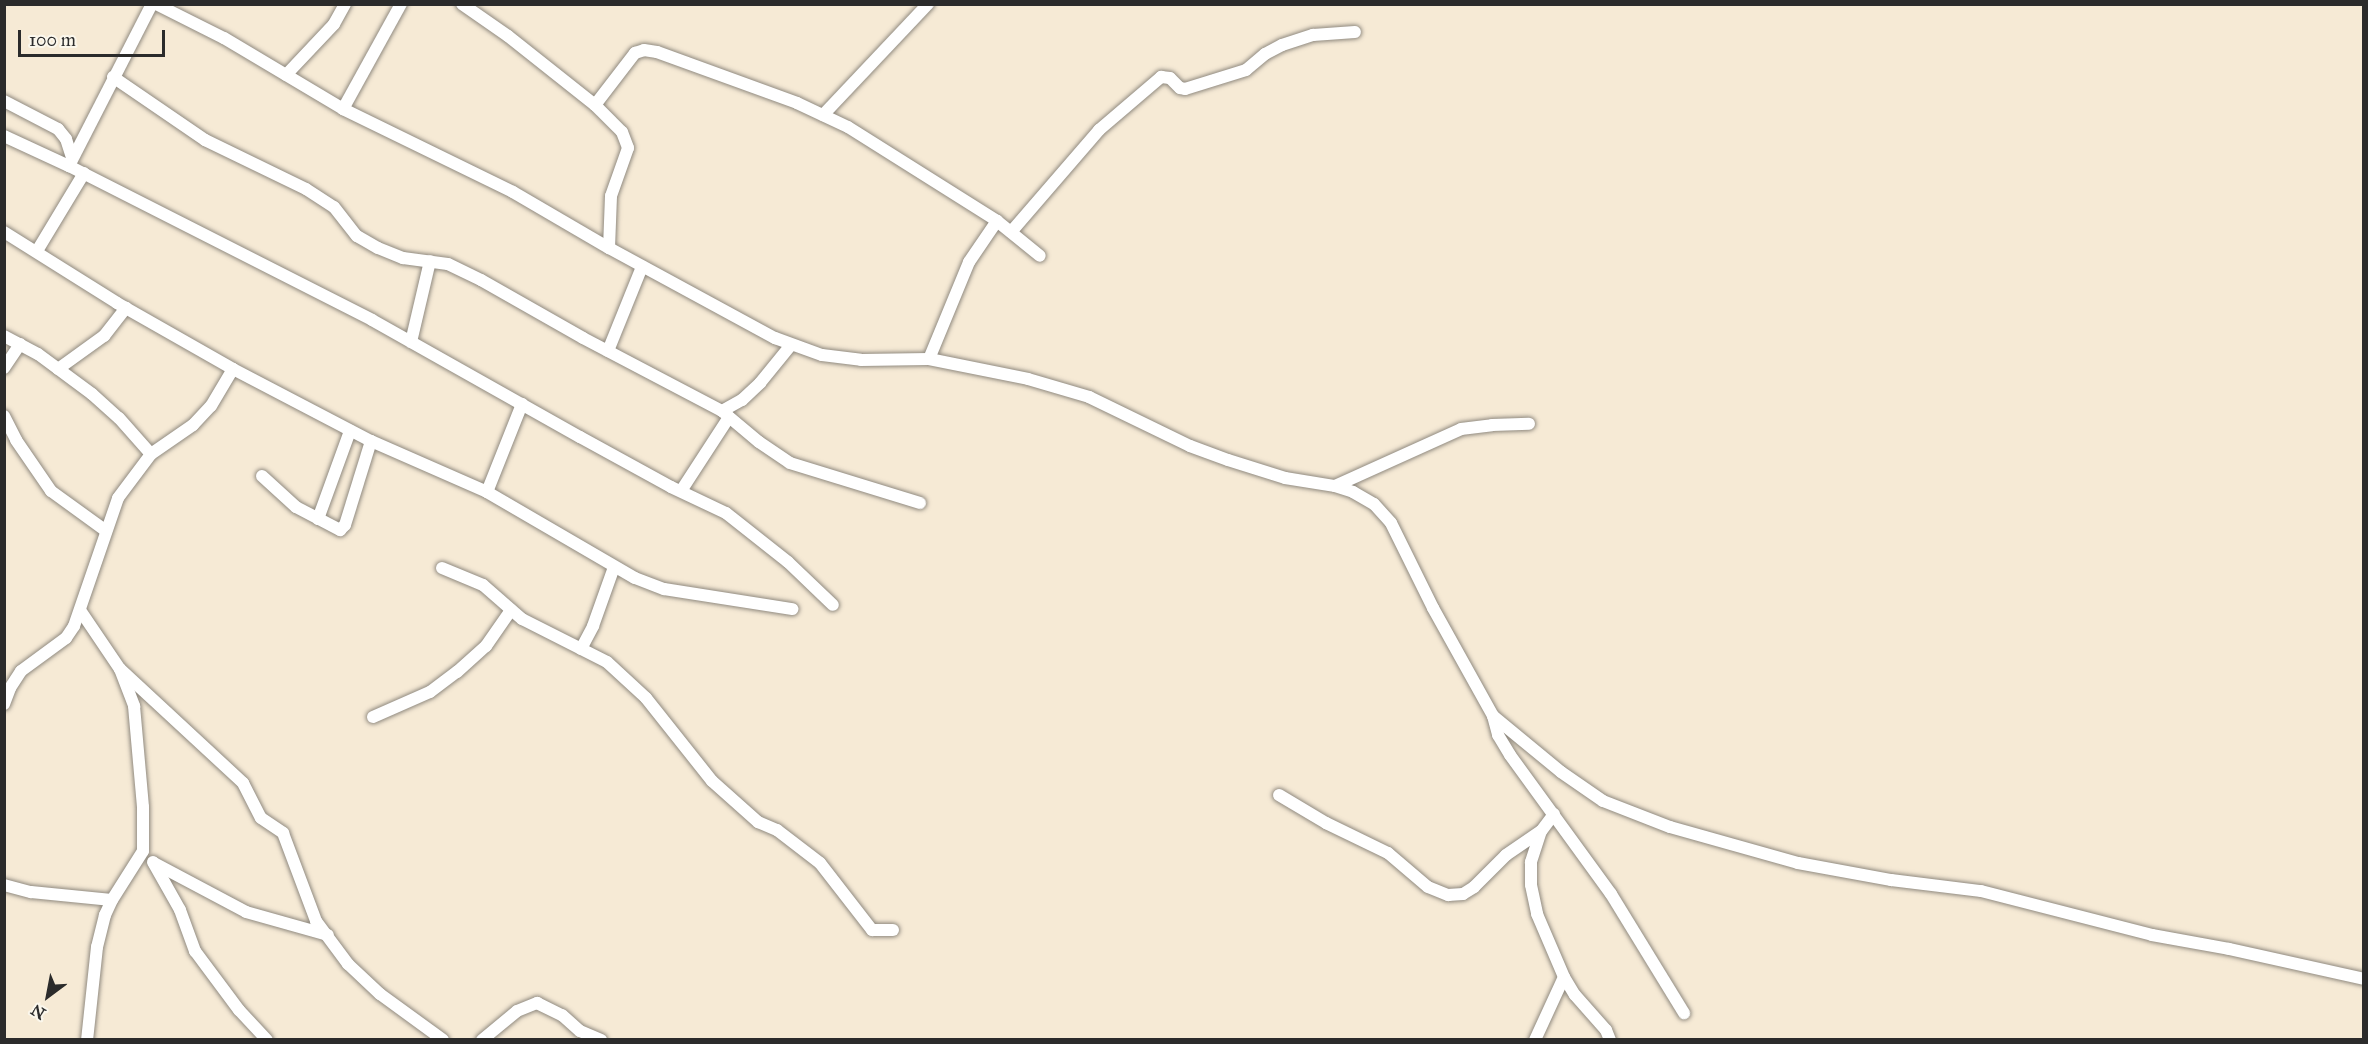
<!DOCTYPE html>
<html>
<head>
<meta charset="utf-8">
<style>
  body { margin:0 }
  #map { position:relative; width:2368px; height:1044px; overflow:hidden; background:#f6ead5; font-family:"IM FELL Great Primer",serif }
  div>[style] { position:absolute }
  .roads { filter:drop-shadow(0 0 2px #908a80) drop-shadow(0 0 2px #908a80) }
  .minor>* { height:12px; margin:-6px; padding:0 6px; transform-origin:6px; border-radius:6px; background:#fff }
  span { translate:-50% -50%; white-space:nowrap; text-align:center; line-height:1.15; -webkit-text-stroke:4.5px #fbf7ec; paint-order:stroke }
  .frame { position:absolute; inset:0; border:6px solid #2b2b2b; pointer-events:none }
  .north { position:absolute; left:18px; top:966px; width:60px; height:60px; -webkit-text-stroke:4px #fbf7ec; paint-order:stroke; rotate:212deg; font-size:16px; font-weight:700; line-height:24px; text-align:center; color:#2b2b2b }
  .north::after { content:''; display:block; margin:auto; width:21px; height:27px; background:#2b2b2b; clip-path:polygon(50% 0,100% 100%,50% 72%,0 100%) }
  .scale { position:absolute; left:18px; top:30px; width:147px; height:27px; box-sizing:border-box; border:3px solid #2b2b2b; border-top:0; padding-left:8px; font-size:18px; line-height:21px; white-space:nowrap; color:#2b2b2b; -webkit-text-stroke:4px #fbf7ec; paint-order:stroke }
</style>
</head>
<body>
<div id="map">
  <div class="roads">
    <div class="minor">
      <i style="left:156px;top:4px;width:76px;rotate:26.6deg"></i>
      <i style="left:224px;top:38px;width:139px;rotate:30.8deg"></i>
      <i style="left:343px;top:109px;width:189px;rotate:26deg"></i>
      <i style="left:513px;top:192px;width:111px;rotate:30.3deg"></i>
      <i style="left:462px;top:4px;width:56px;rotate:34.8deg"></i>
      <i style="left:508px;top:36px;width:111px;rotate:38.4deg"></i>
      <i style="left:595px;top:105px;width:38px;rotate:45deg"></i>
      <i style="left:622px;top:132px;width:17px;rotate:69deg"></i>
      <i style="left:628px;top:148px;width:51px;rotate:109.5deg"></i>
      <i style="left:611px;top:196px;width:52px;rotate:92.2deg"></i>
      <i style="left:609px;top:248px;width:189px;rotate:28.5deg"></i>
      <i style="left:775px;top:338px;width:50px;rotate:19.9deg"></i>
      <i style="left:822px;top:355px;width:39px;rotate:7deg"></i>
      <i style="left:861px;top:360px;width:68px;rotate:-0.8deg"></i>
      <i style="left:929px;top:359px;width:101px;rotate:11.4deg"></i>
      <i style="left:1028px;top:379px;width:64px;rotate:16.4deg"></i>
      <i style="left:1089px;top:397px;width:112px;rotate:25.9deg"></i>
      <i style="left:1190px;top:446px;width:40px;rotate:20.2deg"></i>
      <i style="left:1228px;top:460px;width:60px;rotate:17.5deg"></i>
      <i style="left:1285px;top:478px;width:51px;rotate:9.1deg"></i>
      <i style="left:1335px;top:486px;width:19px;rotate:18deg"></i>
      <i style="left:1353px;top:492px;width:24px;rotate:30deg"></i>
      <i style="left:1374px;top:504px;width:25px;rotate:48deg"></i>
      <i style="left:1391px;top:523px;width:95px;rotate:63.7deg"></i>
      <i style="left:1433px;top:608px;width:124px;rotate:60.9deg"></i>
      <i style="left:1493px;top:716px;width:88px;rotate:39.5deg"></i>
      <i style="left:1561px;top:772px;width:51px;rotate:34.6deg"></i>
      <i style="left:1603px;top:801px;width:72px;rotate:21.2deg"></i>
      <i style="left:1670px;top:827px;width:133px;rotate:15.7deg"></i>
      <i style="left:1798px;top:863px;width:95px;rotate:10.4deg"></i>
      <i style="left:1891px;top:880px;width:91px;rotate:7deg"></i>
      <i style="left:1981px;top:891px;width:177px;rotate:14.4deg"></i>
      <i style="left:2152px;top:935px;width:78px;rotate:10.3deg"></i>
      <i style="left:2229px;top:949px;width:138px;rotate:12.5deg"></i>
      <i style="left:286px;top:75px;width:70px;rotate:-46.7deg"></i>
      <i style="left:334px;top:24px;width:23px;rotate:-61deg"></i>
      <i style="left:113px;top:77px;width:112px;rotate:34.4deg"></i>
      <i style="left:205px;top:140px;width:112px;rotate:25.9deg"></i>
      <i style="left:306px;top:189px;width:33px;rotate:33deg"></i>
      <i style="left:334px;top:207px;width:37px;rotate:52deg"></i>
      <i style="left:357px;top:236px;width:24px;rotate:30deg"></i>
      <i style="left:378px;top:248px;width:27px;rotate:22deg"></i>
      <i style="left:403px;top:258px;width:45px;rotate:7.6deg"></i>
      <i style="left:448px;top:264px;width:37px;rotate:26deg"></i>
      <i style="left:481px;top:280px;width:117px;rotate:29.6deg"></i>
      <i style="left:583px;top:338px;width:157px;rotate:27.7deg"></i>
      <i style="left:722px;top:411px;width:48px;rotate:40deg"></i>
      <i style="left:759px;top:442px;width:37px;rotate:34deg"></i>
      <i style="left:790px;top:463px;width:136px;rotate:17.1deg"></i>
      <i style="left:4px;top:101px;width:61px;rotate:27.4deg"></i>
      <i style="left:58px;top:129px;width:13px;rotate:51deg"></i>
      <i style="left:66px;top:139px;width:19px;rotate:72deg"></i>
      <i style="left:595px;top:105px;width:66px;rotate:-52.4deg"></i>
      <i style="left:635px;top:53px;width:9px;rotate:-18deg"></i>
      <i style="left:644px;top:50px;width:13px;rotate:9deg"></i>
      <i style="left:657px;top:52px;width:149px;rotate:20deg"></i>
      <i style="left:797px;top:103px;width:56px;rotate:25.2deg"></i>
      <i style="left:848px;top:127px;width:176px;rotate:32.2deg"></i>
      <i style="left:997px;top:221px;width:55px;rotate:39.1deg"></i>
      <i style="left:343px;top:109px;width:120px;rotate:-61.1deg"></i>
      <i style="left:823px;top:115px;width:153px;rotate:-46.6deg"></i>
      <i style="left:4px;top:136px;width:72px;rotate:24.8deg"></i>
      <i style="left:69px;top:166px;width:340px;rotate:26.9deg"></i>
      <i style="left:372px;top:320px;width:239px;rotate:29.4deg"></i>
      <i style="left:580px;top:437px;width:104px;rotate:28.8deg"></i>
      <i style="left:671px;top:487px;width:61px;rotate:25.3deg"></i>
      <i style="left:726px;top:513px;width:79px;rotate:38.3deg"></i>
      <i style="left:788px;top:562px;width:62px;rotate:43.7deg"></i>
      <i style="left:69px;top:166px;width:182px;rotate:-62.9deg"></i>
      <i style="left:4px;top:232px;width:133px;rotate:32.1deg"></i>
      <i style="left:117px;top:303px;width:133px;rotate:29.6deg"></i>
      <i style="left:233px;top:369px;width:156px;rotate:27.6deg"></i>
      <i style="left:371px;top:441px;width:127px;rotate:23.7deg"></i>
      <i style="left:487px;top:492px;width:171px;rotate:30.2deg"></i>
      <i style="left:635px;top:578px;width:31px;rotate:21deg"></i>
      <i style="left:664px;top:589px;width:130px;rotate:8.9deg"></i>
      <i style="left:1011px;top:232px;width:135px;rotate:-49.2deg"></i>
      <i style="left:1099px;top:130px;width:82px;rotate:-40.5deg"></i>
      <i style="left:1161px;top:77px;width:9px;rotate:6deg"></i>
      <i style="left:1170px;top:78px;width:14px;rotate:45deg"></i>
      <i style="left:1180px;top:88px;width:5px;rotate:11deg"></i>
      <i style="left:1185px;top:89px;width:64px;rotate:-17.3deg"></i>
      <i style="left:1246px;top:70px;width:25px;rotate:-40deg"></i>
      <i style="left:1265px;top:54px;width:19px;rotate:-28deg"></i>
      <i style="left:1282px;top:45px;width:33px;rotate:-18deg"></i>
      <i style="left:1313px;top:35px;width:42px;rotate:-4.1deg"></i>
      <i style="left:37px;top:251px;width:91px;rotate:-58.9deg"></i>
      <i style="left:4px;top:336px;width:38px;rotate:28deg"></i>
      <i style="left:38px;top:354px;width:67px;rotate:36.5deg"></i>
      <i style="left:92px;top:394px;width:36px;rotate:42deg"></i>
      <i style="left:119px;top:418px;width:48px;rotate:48.4deg"></i>
      <i style="left:411px;top:342px;width:83px;rotate:-76.8deg"></i>
      <i style="left:608px;top:351px;width:91px;rotate:-68deg"></i>
      <i style="left:929px;top:359px;width:105px;rotate:-67.6deg"></i>
      <i style="left:969px;top:262px;width:50px;rotate:-55.7deg"></i>
      <i style="left:4px;top:368px;width:29px;rotate:-56deg"></i>
      <i style="left:58px;top:369px;width:57px;rotate:-35.7deg"></i>
      <i style="left:104px;top:336px;width:36px;rotate:-52deg"></i>
      <i style="left:722px;top:411px;width:23px;rotate:-29deg"></i>
      <i style="left:742px;top:400px;width:25px;rotate:-43deg"></i>
      <i style="left:760px;top:383px;width:49px;rotate:-50.8deg"></i>
      <i style="left:4px;top:416px;width:27px;rotate:63deg"></i>
      <i style="left:16px;top:440px;width:62px;rotate:55.5deg"></i>
      <i style="left:51px;top:491px;width:68px;rotate:36deg"></i>
      <i style="left:262px;top:476px;width:46px;rotate:42.4deg"></i>
      <i style="left:296px;top:507px;width:50px;rotate:27.6deg"></i>
      <i style="left:340px;top:530px;width:7px;rotate:-45deg"></i>
      <i style="left:345px;top:525px;width:88px;rotate:-72.8deg"></i>
      <i style="left:1335px;top:486px;width:138px;rotate:-24.3deg"></i>
      <i style="left:1461px;top:429px;width:31px;rotate:-7deg"></i>
      <i style="left:1492px;top:425px;width:37px;rotate:-2deg"></i>
      <i style="left:681px;top:491px;width:88px;rotate:-57deg"></i>
      <i style="left:487px;top:492px;width:95px;rotate:-68.3deg"></i>
      <i style="left:318px;top:519px;width:94px;rotate:-70deg"></i>
      <i style="left:442px;top:568px;width:44px;rotate:22.5deg"></i>
      <i style="left:483px;top:585px;width:52px;rotate:41.1deg"></i>
      <i style="left:522px;top:619px;width:95px;rotate:26.8deg"></i>
      <i style="left:607px;top:662px;width:53px;rotate:42.7deg"></i>
      <i style="left:646px;top:698px;width:106px;rotate:51.5deg"></i>
      <i style="left:712px;top:781px;width:62px;rotate:41.7deg"></i>
      <i style="left:758px;top:822px;width:21px;rotate:23deg"></i>
      <i style="left:777px;top:830px;width:54px;rotate:37.5deg"></i>
      <i style="left:820px;top:863px;width:85px;rotate:52.2deg"></i>
      <i style="left:872px;top:930px;width:21px"></i>
      <i style="left:80px;top:610px;width:71px;rotate:55.9deg"></i>
      <i style="left:120px;top:669px;width:40px;rotate:69deg"></i>
      <i style="left:134px;top:706px;width:101px;rotate:84.9deg"></i>
      <i style="left:143px;top:807px;width:44px;rotate:90deg"></i>
      <i style="left:143px;top:851px;width:58px;rotate:122.3deg"></i>
      <i style="left:112px;top:900px;width:17px;rotate:115deg"></i>
      <i style="left:105px;top:915px;width:33px;rotate:104deg"></i>
      <i style="left:97px;top:947px;width:94px;rotate:96.1deg"></i>
      <i style="left:581px;top:649px;width:26px;rotate:-62deg"></i>
      <i style="left:593px;top:626px;width:63px;rotate:-70.4deg"></i>
      <i style="left:120px;top:669px;width:168px;rotate:42.8deg"></i>
      <i style="left:243px;top:783px;width:39px;rotate:63deg"></i>
      <i style="left:261px;top:818px;width:27px;rotate:34deg"></i>
      <i style="left:283px;top:833px;width:94px;rotate:69.4deg"></i>
      <i style="left:316px;top:921px;width:54px;rotate:53.3deg"></i>
      <i style="left:348px;top:964px;width:44px;rotate:43.2deg"></i>
      <i style="left:380px;top:994px;width:78px;rotate:36.1deg"></i>
      <i style="left:4px;top:704px;width:17px;rotate:-69deg"></i>
      <i style="left:10px;top:688px;width:20px;rotate:-57deg"></i>
      <i style="left:21px;top:671px;width:56px;rotate:-36.3deg"></i>
      <i style="left:66px;top:638px;width:14px;rotate:-56deg"></i>
      <i style="left:74px;top:626px;width:135px;rotate:-71deg"></i>
      <i style="left:118px;top:498px;width:55px;rotate:-53.1deg"></i>
      <i style="left:151px;top:454px;width:51px;rotate:-34.6deg"></i>
      <i style="left:193px;top:425px;width:26px;rotate:-47deg"></i>
      <i style="left:211px;top:406px;width:43px;rotate:-59.3deg"></i>
      <i style="left:1493px;top:716px;width:20px;rotate:75deg"></i>
      <i style="left:1498px;top:735px;width:23px;rotate:59deg"></i>
      <i style="left:1510px;top:755px;width:172px;rotate:54deg"></i>
      <i style="left:1611px;top:894px;width:140px;rotate:58.5deg"></i>
      <i style="left:373px;top:717px;width:62px;rotate:-23.7deg"></i>
      <i style="left:430px;top:692px;width:34px;rotate:-37deg"></i>
      <i style="left:457px;top:672px;width:39px;rotate:-42deg"></i>
      <i style="left:486px;top:646px;width:44px;rotate:-55.2deg"></i>
      <i style="left:1279px;top:795px;width:55px;rotate:30.8deg"></i>
      <i style="left:1326px;top:823px;width:69px;rotate:25.8deg"></i>
      <i style="left:1388px;top:853px;width:52px;rotate:40.4deg"></i>
      <i style="left:1428px;top:887px;width:22px;rotate:22deg"></i>
      <i style="left:1448px;top:895px;width:15px;rotate:-4deg"></i>
      <i style="left:1463px;top:894px;width:13px;rotate:-32deg"></i>
      <i style="left:1474px;top:887px;width:45px;rotate:-45deg"></i>
      <i style="left:1506px;top:855px;width:42px;rotate:-34.4deg"></i>
      <i style="left:1554px;top:814px;width:21px;rotate:127deg"></i>
      <i style="left:1541px;top:831px;width:33px;rotate:108deg"></i>
      <i style="left:1531px;top:862px;width:23px;rotate:90deg"></i>
      <i style="left:1531px;top:885px;width:30px;rotate:78deg"></i>
      <i style="left:1537px;top:914px;width:69px;rotate:66.8deg"></i>
      <i style="left:1564px;top:977px;width:21px;rotate:59deg"></i>
      <i style="left:1575px;top:995px;width:47px;rotate:48.5deg"></i>
      <i style="left:1606px;top:1030px;width:11px;rotate:68deg"></i>
      <i style="left:153px;top:862px;width:55px;rotate:60.6deg"></i>
      <i style="left:180px;top:910px;width:44px;rotate:69.9deg"></i>
      <i style="left:195px;top:951px;width:74px;rotate:53.3deg"></i>
      <i style="left:239px;top:1010px;width:41px;rotate:47deg"></i>
      <i style="left:154px;top:863px;width:104px;rotate:28deg"></i>
      <i style="left:246px;top:912px;width:85px;rotate:15.7deg"></i>
      <i style="left:4px;top:885px;width:28px;rotate:15deg"></i>
      <i style="left:31px;top:892px;width:81px;rotate:5.6deg"></i>
      <i style="left:482px;top:1040px;width:45px;rotate:-39.6deg"></i>
      <i style="left:517px;top:1011px;width:22px;rotate:-22deg"></i>
      <i style="left:537px;top:1003px;width:28px;rotate:26deg"></i>
      <i style="left:562px;top:1015px;width:24px;rotate:42deg"></i>
      <i style="left:580px;top:1031px;width:23px;rotate:23deg"></i>
      <i style="left:1535px;top:1040px;width:69px;rotate:-65.3deg"></i>
    </div>
  </div>
  <div class="frame"></div>
  <div class="north">N</div>
  <div class="scale">100 m</div>
</div>
</body>
</html>
